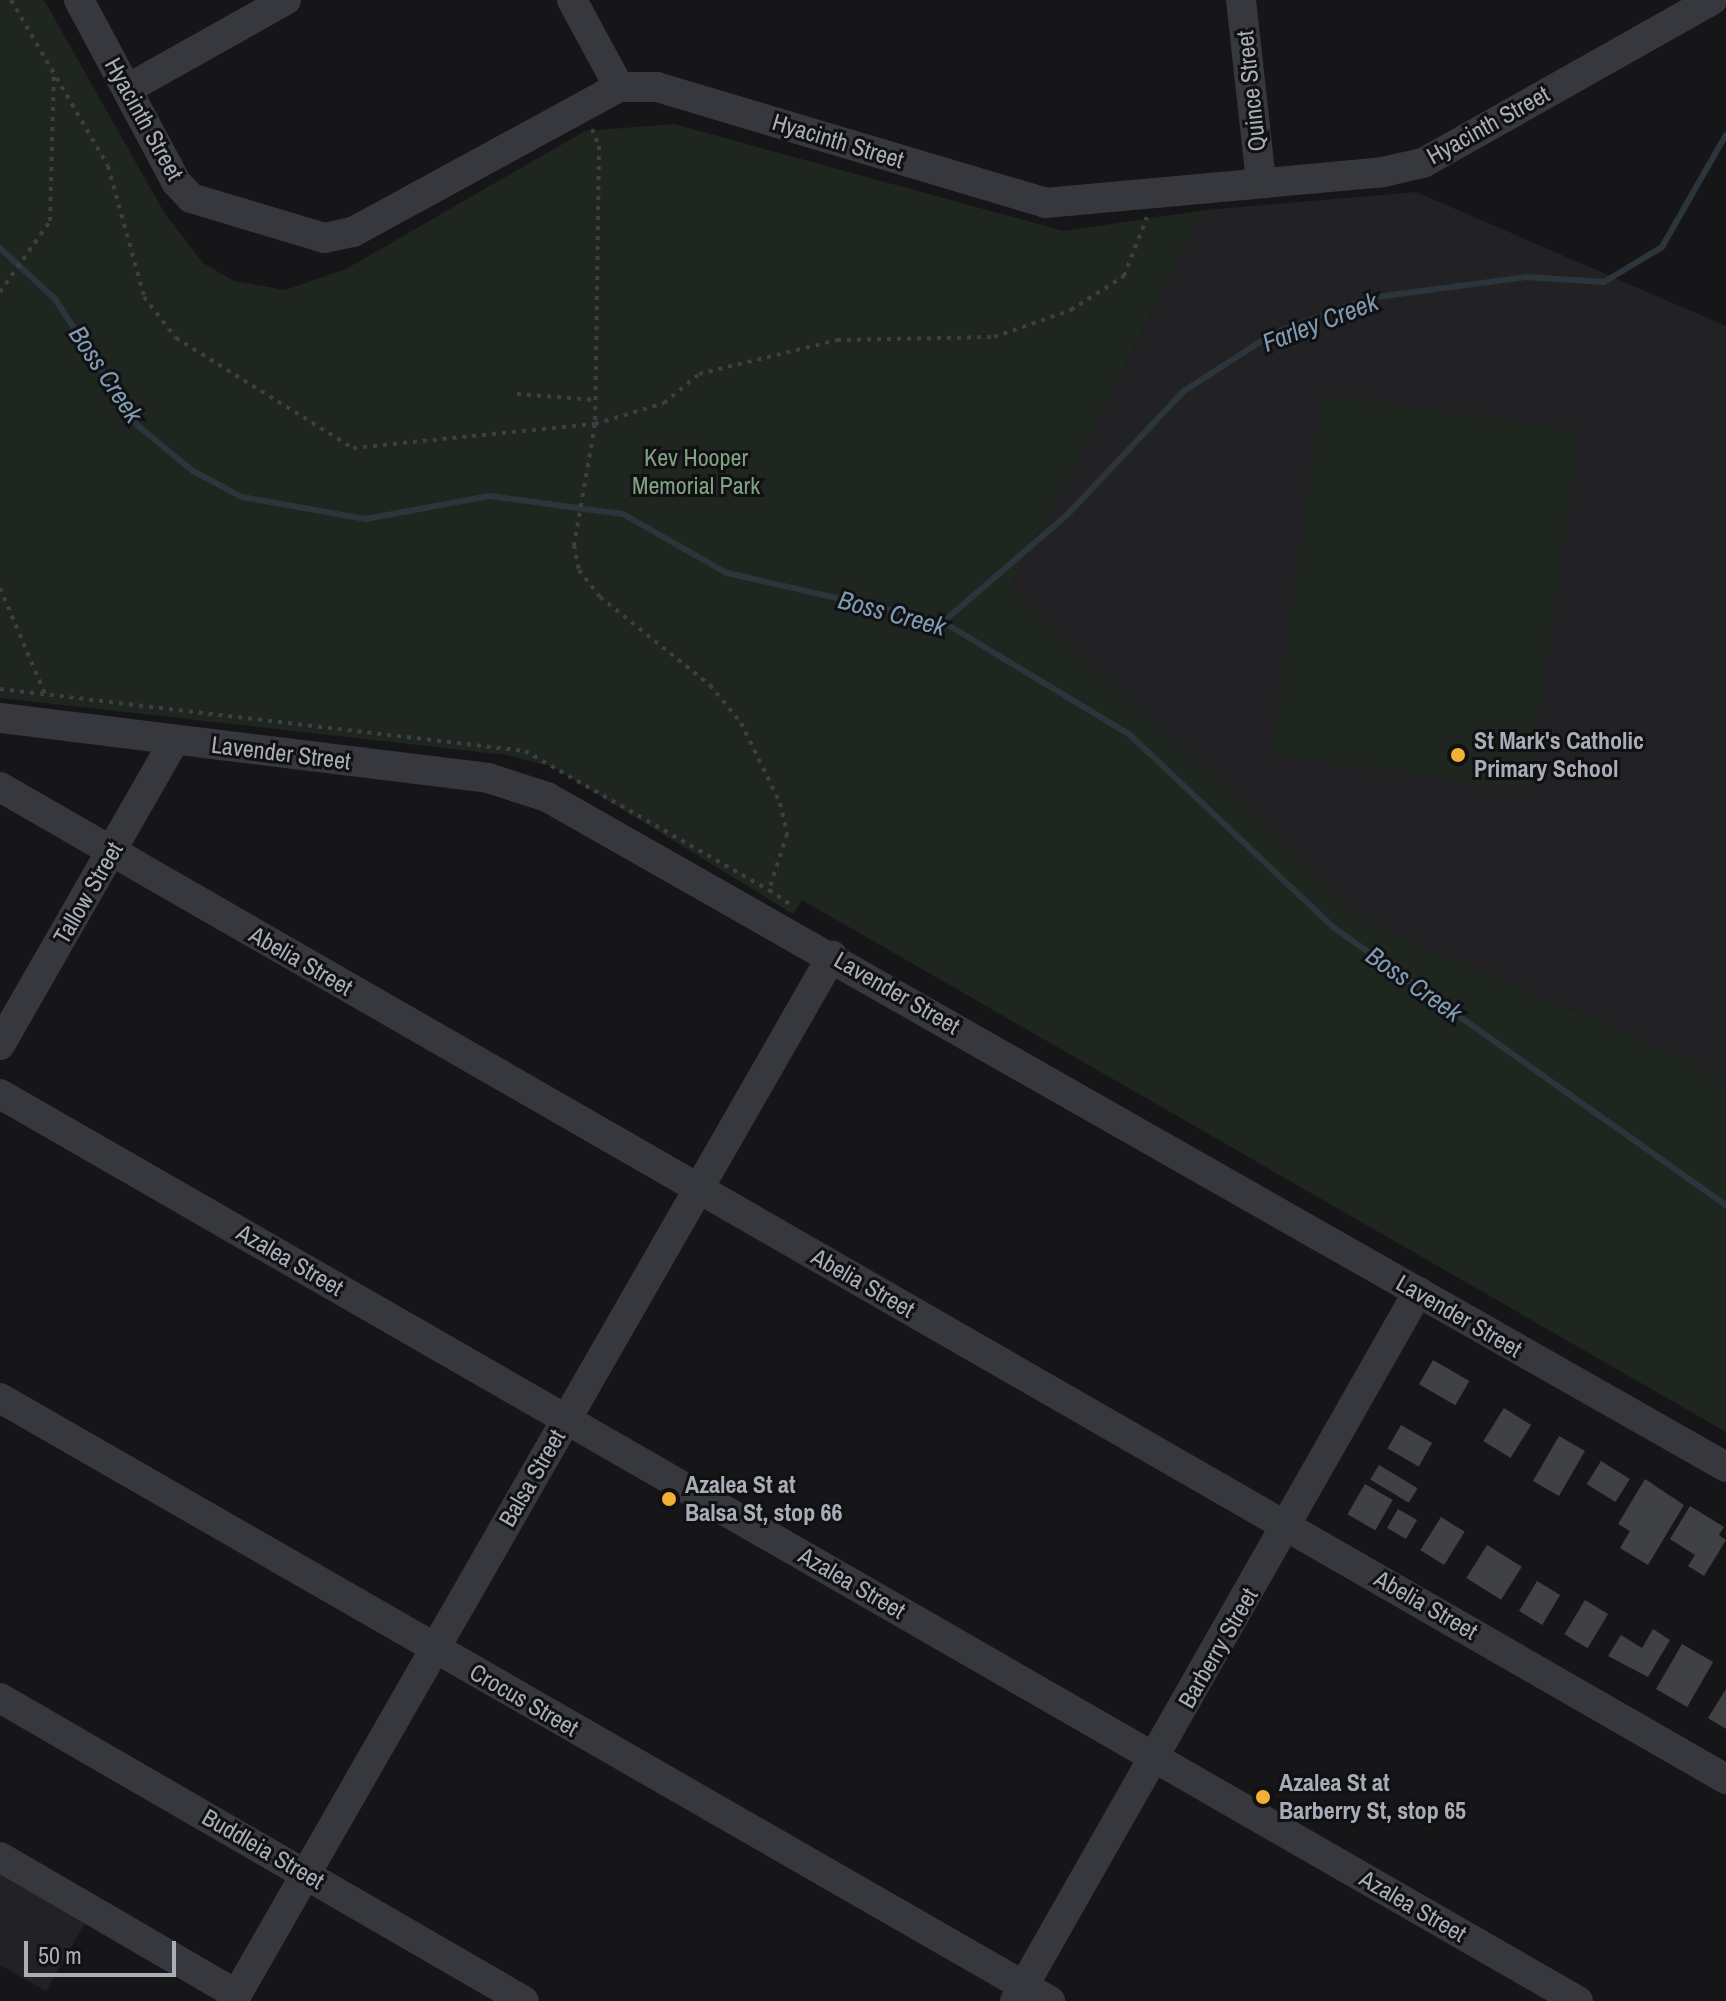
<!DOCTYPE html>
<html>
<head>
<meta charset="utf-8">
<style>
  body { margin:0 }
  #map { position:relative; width:1726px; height:2001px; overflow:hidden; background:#161618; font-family:"Archivo Narrow",sans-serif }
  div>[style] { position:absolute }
  .built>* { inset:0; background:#222225 }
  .green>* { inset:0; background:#1e261f; transform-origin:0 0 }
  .stream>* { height:6px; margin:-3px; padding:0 3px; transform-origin:3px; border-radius:3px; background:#2c353c }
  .building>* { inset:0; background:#404145; transform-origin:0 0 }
  .path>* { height:4px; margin-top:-2px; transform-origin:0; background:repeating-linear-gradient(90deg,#3d3f44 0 4px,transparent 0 10px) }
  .minor>* { height:30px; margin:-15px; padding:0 15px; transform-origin:15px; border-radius:15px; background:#37383d }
  .dots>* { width:22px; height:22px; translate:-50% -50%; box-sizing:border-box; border:4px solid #111113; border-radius:50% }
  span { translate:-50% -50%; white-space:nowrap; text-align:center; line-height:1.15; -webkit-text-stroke:6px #111113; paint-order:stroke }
  .street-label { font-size:24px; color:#a8adb8 }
  .park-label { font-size:24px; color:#7fa381 }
  .poi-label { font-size:24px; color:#a8adb8; font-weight:700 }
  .left { translate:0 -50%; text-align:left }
  .water-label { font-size:26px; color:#7f9bb3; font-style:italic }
  .scale { position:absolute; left:24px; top:1941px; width:152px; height:36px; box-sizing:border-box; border:4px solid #a8adb8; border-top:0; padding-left:10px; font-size:24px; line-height:28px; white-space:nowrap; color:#a8adb8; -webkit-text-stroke:6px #111113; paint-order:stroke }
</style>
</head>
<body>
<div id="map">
  <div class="built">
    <i style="clip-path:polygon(1416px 192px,1726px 326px,1726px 1089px,1700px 1064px,1369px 924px,1010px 587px,1205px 210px)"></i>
    <i style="clip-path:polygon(0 1871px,86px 1921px,46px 1991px,0 1965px)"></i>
  </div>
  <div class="green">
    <i style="clip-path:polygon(0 0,44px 0,165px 214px,203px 263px,234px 281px,285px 290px,346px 269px,585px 131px,674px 124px,1064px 231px,1205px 210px,1010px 587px,1369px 924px,1700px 1064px,1726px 1089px,1726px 1432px,802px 900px,793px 914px,553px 767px,506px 755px,0 698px)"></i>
    <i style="left:1322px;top:394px;width:260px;height:364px;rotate:8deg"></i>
  </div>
  <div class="stream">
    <i style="left:0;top:248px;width:75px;rotate:42.8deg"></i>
    <i style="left:55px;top:299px;width:150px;rotate:56.9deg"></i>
    <i style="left:137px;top:425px;width:72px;rotate:39.4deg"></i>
    <i style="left:193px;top:471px;width:55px;rotate:28deg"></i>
    <i style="left:242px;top:497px;width:126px;rotate:10.1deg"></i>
    <i style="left:366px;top:519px;width:125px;rotate:-10.6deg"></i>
    <i style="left:489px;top:496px;width:135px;rotate:7.7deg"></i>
    <i style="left:623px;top:514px;width:120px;rotate:29.6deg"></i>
    <i style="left:727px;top:573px;width:221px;rotate:12.8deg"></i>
    <i style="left:943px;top:622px;width:217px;rotate:31.1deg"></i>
    <i style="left:1129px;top:734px;width:281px;rotate:43.4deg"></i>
    <i style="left:1333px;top:927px;width:481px;rotate:35.3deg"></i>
    <i style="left:943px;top:622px;width:164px;rotate:-40.8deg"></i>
    <i style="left:1067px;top:515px;width:170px;rotate:-46.7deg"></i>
    <i style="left:1184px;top:391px;width:105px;rotate:-32.9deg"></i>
    <i style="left:1272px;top:334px;width:103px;rotate:-20.4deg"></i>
    <i style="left:1369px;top:298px;width:158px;rotate:-7.6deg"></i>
    <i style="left:1526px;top:277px;width:78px;rotate:3.7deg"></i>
    <i style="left:1604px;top:282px;width:68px;rotate:-31.1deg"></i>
    <i style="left:1662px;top:247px;width:129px;rotate:-60.3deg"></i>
  </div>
  <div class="building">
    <i style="left:1433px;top:1360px;width:42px;height:28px;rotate:30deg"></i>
    <i style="left:1504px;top:1408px;width:32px;height:39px;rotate:32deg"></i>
    <i style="left:1401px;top:1425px;width:36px;height:27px;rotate:30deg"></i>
    <i style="left:1559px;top:1436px;width:30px;height:52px;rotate:30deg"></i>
    <i style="left:1601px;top:1461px;width:34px;height:27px;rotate:32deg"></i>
    <i style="left:1379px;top:1465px;width:45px;height:17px;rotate:31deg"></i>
    <i style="clip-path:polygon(1645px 1479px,1684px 1505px,1648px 1565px,1620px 1548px,1630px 1531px,1618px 1524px)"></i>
    <i style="left:1365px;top:1484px;width:32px;height:35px;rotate:30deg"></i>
    <i style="clip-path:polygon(1690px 1506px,1724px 1527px,1719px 1535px,1726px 1540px,1704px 1576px,1688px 1566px,1695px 1555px,1670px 1539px)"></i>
    <i style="left:1398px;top:1509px;width:22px;height:22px;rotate:30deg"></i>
    <i style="left:1441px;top:1517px;width:28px;height:39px;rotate:32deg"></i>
    <i style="left:1487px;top:1545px;width:41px;height:39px;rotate:32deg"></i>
    <i style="left:1537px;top:1581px;width:27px;height:35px;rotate:31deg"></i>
    <i style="left:1585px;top:1600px;width:27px;height:40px;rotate:31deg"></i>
    <i style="clip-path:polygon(1653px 1629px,1670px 1640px,1648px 1677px,1608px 1656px,1621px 1635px,1642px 1648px)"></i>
    <i style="left:1682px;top:1644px;width:36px;height:52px;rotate:30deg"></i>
    <i style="clip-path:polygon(1726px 1689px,1726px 1729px,1708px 1718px)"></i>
  </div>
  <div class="path">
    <i style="left:11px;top:0;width:192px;rotate:59.7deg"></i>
    <i style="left:108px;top:166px;width:136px;rotate:74.6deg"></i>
    <i style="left:144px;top:297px;width:52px;rotate:52deg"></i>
    <i style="left:176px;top:338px;width:208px;rotate:31.9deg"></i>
    <i style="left:353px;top:448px;width:243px;rotate:-5.7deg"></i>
    <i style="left:595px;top:424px;width:72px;rotate:-16.9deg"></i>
    <i style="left:664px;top:403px;width:45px;rotate:-39.6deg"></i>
    <i style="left:699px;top:374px;width:142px;rotate:-13.8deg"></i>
    <i style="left:837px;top:340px;width:157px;rotate:-1.1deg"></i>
    <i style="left:994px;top:337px;width:82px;rotate:-19.3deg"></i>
    <i style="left:1071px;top:310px;width:63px;rotate:-32.7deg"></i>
    <i style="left:1124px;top:276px;width:63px;rotate:-68.7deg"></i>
    <i style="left:592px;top:129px;width:18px;rotate:68deg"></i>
    <i style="left:599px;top:146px;width:278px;rotate:90.8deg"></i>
    <i style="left:595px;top:424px;width:123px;rotate:99.8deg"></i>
    <i style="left:574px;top:545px;width:25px;rotate:79deg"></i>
    <i style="left:579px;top:570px;width:34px;rotate:52deg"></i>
    <i style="left:600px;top:597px;width:141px;rotate:38.7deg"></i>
    <i style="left:710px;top:685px;width:49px;rotate:50.8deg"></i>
    <i style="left:741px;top:723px;width:89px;rotate:64deg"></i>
    <i style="left:780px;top:803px;width:32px;rotate:77deg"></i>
    <i style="left:787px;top:834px;width:59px;rotate:107.8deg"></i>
    <i style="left:769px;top:890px;width:25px;rotate:34deg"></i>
    <i style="left:0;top:292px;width:87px;rotate:-54.8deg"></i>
    <i style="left:50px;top:221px;width:150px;rotate:-88.5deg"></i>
    <i style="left:517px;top:394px;width:79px;rotate:4.3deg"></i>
    <i style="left:0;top:588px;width:115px;rotate:67deg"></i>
    <i style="left:0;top:689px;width:529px;rotate:6.74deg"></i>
    <i style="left:525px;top:751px;width:281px;rotate:29.7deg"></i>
  </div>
  <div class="minor">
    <i style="left:79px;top:0;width:206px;rotate:61.9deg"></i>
    <i style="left:176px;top:182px;width:22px;rotate:47deg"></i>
    <i style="left:191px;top:198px;width:139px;rotate:16.7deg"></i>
    <i style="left:324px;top:238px;width:30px;rotate:-12deg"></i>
    <i style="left:353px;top:232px;width:303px;rotate:-28.6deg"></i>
    <i style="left:619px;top:87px;width:38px"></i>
    <i style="left:657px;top:87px;width:405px;rotate:16.6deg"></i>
    <i style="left:1045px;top:203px;width:339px;rotate:-5.2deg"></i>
    <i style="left:1383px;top:172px;width:41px;rotate:-12.7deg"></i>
    <i style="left:1423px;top:163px;width:332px;rotate:-29.4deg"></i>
    <i style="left:572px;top:0;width:99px;rotate:61.6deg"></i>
    <i style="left:1241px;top:0;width:182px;rotate:83.7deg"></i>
    <i style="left:129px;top:88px;width:180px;rotate:-29.3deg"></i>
    <i style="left:0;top:718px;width:492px;rotate:7deg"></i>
    <i style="left:488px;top:778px;width:62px;rotate:17.9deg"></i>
    <i style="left:547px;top:797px;width:1356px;rotate:29.61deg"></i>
    <i style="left:0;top:787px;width:1991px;rotate:29.89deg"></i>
    <i style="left:0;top:1045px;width:352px;rotate:-60.2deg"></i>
    <i style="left:0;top:1094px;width:1820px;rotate:29.89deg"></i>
    <i style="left:0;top:1398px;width:1211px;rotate:29.87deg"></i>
    <i style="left:0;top:1698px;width:605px;rotate:30.04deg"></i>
    <i style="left:0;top:1857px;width:274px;rotate:30.2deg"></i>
    <i style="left:233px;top:2001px;width:1205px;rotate:-60.18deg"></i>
    <i style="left:1015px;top:2001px;width:816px;rotate:-60.39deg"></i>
  </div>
  <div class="dots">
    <i style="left:1458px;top:755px;background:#f2b134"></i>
    <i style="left:669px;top:1499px;background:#f2b134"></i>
    <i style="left:1263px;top:1797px;background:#f2b134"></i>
  </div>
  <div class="street-label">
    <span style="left:1251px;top:91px;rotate:-96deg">Quince Street</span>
    <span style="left:144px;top:119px;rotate:61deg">Hyacinth Street</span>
    <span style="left:1488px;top:125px;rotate:-29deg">Hyacinth Street</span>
    <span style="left:838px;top:141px;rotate:17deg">Hyacinth Street</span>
    <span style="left:281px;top:753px;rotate:7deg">Lavender Street</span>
    <span style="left:88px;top:893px;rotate:-60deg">Tallow Street</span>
    <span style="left:301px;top:961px;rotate:30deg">Abelia Street</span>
    <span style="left:897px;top:993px;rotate:30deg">Lavender Street</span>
    <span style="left:290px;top:1260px;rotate:30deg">Azalea Street</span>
    <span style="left:863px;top:1283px;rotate:30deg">Abelia Street</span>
    <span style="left:1459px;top:1316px;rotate:30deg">Lavender Street</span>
    <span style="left:532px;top:1478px;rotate:-60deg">Balsa Street</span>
    <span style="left:852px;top:1583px;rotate:30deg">Azalea Street</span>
    <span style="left:1426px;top:1605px;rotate:30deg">Abelia Street</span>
    <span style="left:1218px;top:1648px;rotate:-60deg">Barberry Street</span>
    <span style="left:524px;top:1700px;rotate:30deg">Crocus Street</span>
    <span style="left:263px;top:1849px;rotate:30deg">Buddleia Street</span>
    <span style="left:1413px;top:1906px;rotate:30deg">Azalea Street</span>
  </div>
  <div class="park-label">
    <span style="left:696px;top:472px">Kev Hooper<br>Memorial Park</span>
  </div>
  <div class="poi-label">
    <span class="left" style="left:1474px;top:755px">St Mark's Catholic<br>Primary School</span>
    <span class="left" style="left:685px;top:1499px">Azalea St at<br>Balsa St, stop 66</span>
    <span class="left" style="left:1279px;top:1797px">Azalea St at<br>Barberry St, stop 65</span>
  </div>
  <div class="water-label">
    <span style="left:1320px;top:322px;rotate:-21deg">Farley Creek</span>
    <span style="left:106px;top:374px;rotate:56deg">Boss Creek</span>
    <span style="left:892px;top:613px;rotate:15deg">Boss Creek</span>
    <span style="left:1414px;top:984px;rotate:35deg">Boss Creek</span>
  </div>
  <div class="scale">50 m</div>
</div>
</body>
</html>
